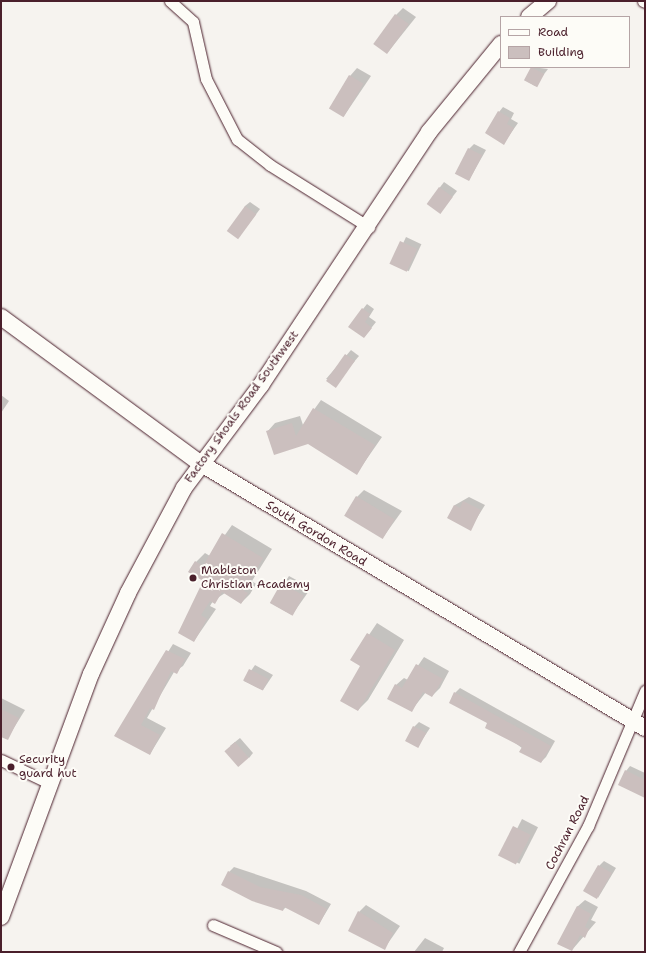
<!DOCTYPE html>
<html>
<head>
<meta charset="utf-8">
<style>
  body { margin:0 }
  #map { position:relative; width:646px; height:953px; overflow:hidden; background:#f6f3ef; font-family:"Shantell Sans",sans-serif }
  div>[style] { position:absolute }
  .shadow>* { inset:0; background:#0003; transform-origin:0 0 }
  .building>* { inset:0; background:#cbbfbe; transform-origin:0 0 }
  .roads { filter:drop-shadow(0 0 1px #4a1f2b) drop-shadow(0 0 1px #4a1f2b) }
  .street>* { height:11px; margin:-5.5px; padding:0 5.5px; transform-origin:5.5px; border-radius:5.5px; background:#fdfcf7 }
  .secondary>* { height:16px; margin:-8px; padding:0 8px; transform-origin:8px; border-radius:8px; background:#fdfcf7 }
  .dots>* { width:11px; height:11px; translate:-50% -50%; box-sizing:border-box; border:2px solid #fdfcf7; border-radius:50% }
  span { translate:-50% -50%; white-space:nowrap; text-align:center; line-height:1.15; -webkit-text-stroke:4px #fdfcf7; paint-order:stroke }
  .street-label { font-size:12px; color:#4a1f2b }
  .poi-label { font-size:12px; color:#4a1f2b }
  .left { translate:0 -50%; text-align:left }
  .frame { position:absolute; inset:0; border:2px solid #4a1f2b; pointer-events:none }
  .legend { position:absolute; left:500px; top:16px; width:130px; height:52px; box-sizing:border-box; background:#fdfcf7; border:1px solid #b5a4a5; margin:0; padding:5px 7px; list-style:none; font-size:12px; color:#4a1f2b }
  .legend li { display:flex; align-items:center; gap:8px; height:20px }
  .legend b { width:20px; border:1px solid #b5a4a5 }
</style>
</head>
<body>
<div id="map">
  <div class="shadow">
    <i style="clip-path:polygon(403px 8px,416px 17px,388px 52px,396px 15px)"></i>
    <i style="clip-path:polygon(532px 67px,548px 69px,535px 86px,525px 80px)"></i>
    <i style="clip-path:polygon(357px 68px,371px 76px,344px 116px,350px 76px)"></i>
    <i style="clip-path:polygon(503px 107px,514px 113px,511px 119px,518px 123px,504px 143px,499px 112px)"></i>
    <i style="clip-path:polygon(474px 144px,486px 150px,469px 180px,469px 149px)"></i>
    <i style="clip-path:polygon(444px 182px,457px 191px,444px 208px,428px 203px)"></i>
    <i style="clip-path:polygon(250px 202px,260px 209px,238px 238px,245px 206px)"></i>
    <i style="left:406px;top:237px;width:17px;height:30px;rotate:25deg"></i>
    <i style="clip-path:polygon(367px 304px,374px 309px,369px 317px,376px 322px,364px 337px,363px 309px)"></i>
    <i style="clip-path:polygon(351px 350px,359px 356px,338px 381px,326px 379px)"></i>
    <i style="clip-path:polygon(1px 395px,9px 401px,1px 413px)"></i>
    <i style="clip-path:polygon(321px 400px,382px 437px,357px 473px,308px 443px,267px 432px,275px 423px,300px 416px,303px 425px)"></i>
    <i style="clip-path:polygon(364px 490px,402px 511px,384px 536px,357px 497px)"></i>
    <i style="clip-path:polygon(469px 497px,485px 505px,470px 529px,448px 518px,455px 505px)"></i>
    <i style="clip-path:polygon(232px 525px,272px 549px,252px 581px,256px 584px,250px 594px,241px 603px,225px 593px,213px 601px,210px 606px,216px 609px,194px 641px,204px 581px,196px 562px,205px 553px,210px 556px)"></i>
    <i style="clip-path:polygon(289px 576px,311px 588px,292px 615px,271px 603px)"></i>
    <i style="clip-path:polygon(377px 623px,404px 640px,368px 700px,358px 710px,362px 666px,352px 660px)"></i>
    <i style="clip-path:polygon(173px 644px,191px 653px,183px 666px,174px 672px,147px 718px,166px 728px,150px 754px,116px 735px)"></i>
    <i style="clip-path:polygon(424px 657px,449px 671px,440px 688px,432px 696px,426px 692px,411px 711px,396px 685px,404px 678px,408px 680px)"></i>
    <i style="clip-path:polygon(255px 665px,273px 675px,263px 690px,244px 681px)"></i>
    <i style="clip-path:polygon(460px 688px,555px 741px,546px 757px,541px 762px,488px 723px,455px 693px)"></i>
    <i style="clip-path:polygon(1px 698px,25px 710px,7px 739px,1px 736px)"></i>
    <i style="clip-path:polygon(419px 722px,430px 728px,418px 746px,414px 727px)"></i>
    <i style="clip-path:polygon(240px 738px,253px 753px,249px 758px,230px 746px)"></i>
    <i style="clip-path:polygon(630px 766px,645px 773px,645px 797px,626px 771px)"></i>
    <i style="left:522px;top:819px;width:18px;height:41px;rotate:27deg"></i>
    <i style="clip-path:polygon(604px 861px,616px 868px,598px 898px,599px 866px)"></i>
    <i style="clip-path:polygon(234px 867px,306px 891px,331px 904px,319px 924px,286px 907px,283px 910px,229px 872px)"></i>
    <i style="clip-path:polygon(585px 900px,598px 907px,591px 920px,596px 922px,572px 950px,577px 907px)"></i>
    <i style="clip-path:polygon(366px 905px,400px 926px,384px 949px,359px 912px)"></i>
    <i style="clip-path:polygon(425px 938px,444px 948px,442px 952px,414px 952px)"></i>
  </div>
  <div class="building">
    <i style="left:395px;top:14px;width:17px;height:37px;rotate:36deg"></i>
    <i style="left:531px;top:67px;width:15px;height:15px;rotate:28deg"></i>
    <i style="left:349px;top:75px;width:17px;height:39px;rotate:31deg"></i>
    <i style="clip-path:polygon(498px 111px,510px 118px,507px 124px,514px 128px,504px 145px,485px 133px)"></i>
    <i style="left:468px;top:148px;width:16px;height:29px;rotate:27deg"></i>
    <i style="left:439px;top:187px;width:17px;height:21px;rotate:36deg"></i>
    <i style="left:245px;top:206px;width:14px;height:31px;rotate:36deg"></i>
    <i style="left:400px;top:241px;width:19px;height:25px;rotate:25deg"></i>
    <i style="clip-path:polygon(362px 308px,370px 314px,365px 322px,372px 328px,364px 338px,348px 327px)"></i>
    <i style="left:345px;top:354px;width:12px;height:33px;rotate:35deg"></i>
    <i style="clip-path:polygon(313px 408px,375px 445px,357px 475px,308px 444px,274px 455px,266px 431px,292px 423px,296px 436px)"></i>
    <i style="left:356px;top:496px;width:45px;height:23px;rotate:31deg"></i>
    <i style="clip-path:polygon(463px 501px,481px 510px,471px 531px,447px 518px,454px 505px,460px 508px)"></i>
    <i style="clip-path:polygon(222px 533px,263px 558px,244px 591px,248px 593px,241px 604px,222px 592px,215px 604px,210px 601px,201px 615px,207px 619px,194px 642px,178px 633px,203px 581px,188px 572px,195px 561px,203px 566px)"></i>
    <i style="left:281px;top:583px;width:26px;height:23px;rotate:29deg"></i>
    <i style="clip-path:polygon(367px 633px,395px 650px,358px 711px,340px 701px,360px 666px,350px 660px)"></i>
    <i style="clip-path:polygon(166px 650px,185px 659px,177px 674px,171px 671px,154px 710px,150px 708px,141px 725px,160px 735px,150px 755px,114px 736px)"></i>
    <i style="clip-path:polygon(416px 664px,443px 679px,432px 697px,423px 692px,412px 712px,387px 699px,395px 684px,402px 688px)"></i>
    <i style="left:249px;top:669px;width:22px;height:13px;rotate:27deg"></i>
    <i style="clip-path:polygon(454px 692px,551px 746px,541px 763px,519px 752px,522px 747px,485px 728px,487px 723px,449px 703px)"></i>
    <i style="clip-path:polygon(1px 709px,19px 718px,8px 740px,1px 737px)"></i>
    <i style="left:413px;top:726px;width:15px;height:17px;rotate:28deg"></i>
    <i style="left:235px;top:742px;width:21px;height:14px;rotate:49deg"></i>
    <i style="clip-path:polygon(625px 770px,645px 780px,645px 798px,618px 785px)"></i>
    <i style="left:513px;top:826px;width:20px;height:33px;rotate:27deg"></i>
    <i style="left:598px;top:865px;width:16px;height:30px;rotate:30deg"></i>
    <i style="clip-path:polygon(228px 871px,260px 887px,301px 895px,327px 909px,319px 925px,284px 907px,283px 911px,252px 901px,221px 885px)"></i>
    <i style="clip-path:polygon(577px 906px,591px 914px,585px 927px,589px 929px,585px 938px,580px 935px,572px 951px,557px 944px)"></i>
    <i style="clip-path:polygon(358px 911px,393px 933px,385px 950px,348px 931px)"></i>
  </div>
  <div class="roads">
    <div class="street">
      <i style="left:170px;top:1px;width:31px;rotate:42deg"></i>
      <i style="left:193px;top:22px;width:58px;rotate:77.2deg"></i>
      <i style="left:206px;top:79px;width:68px;rotate:62.7deg"></i>
      <i style="left:237px;top:139px;width:42px;rotate:38.2deg"></i>
      <i style="left:270px;top:165px;width:117px;rotate:32.1deg"></i>
      <i style="left:643px;top:1px;width:2px;rotate:27deg"></i>
      <i style="left:1px;top:760px;width:53px;rotate:25.6deg"></i>
      <i style="left:213px;top:925px;width:69px;rotate:23.2deg"></i>
      <i style="left:519px;top:952px;width:144px;rotate:-61.3deg"></i>
      <i style="left:588px;top:826px;width:147px;rotate:-67.1deg"></i>
    </div>
    <div class="secondary">
      <i style="left:529px;top:17px;width:25px;rotate:-40deg"></i>
      <i style="left:1px;top:317px;width:247px;rotate:36.3deg"></i>
      <i style="left:200px;top:463px;width:518px;rotate:30.77deg"></i>
      <i style="left:1px;top:917px;width:259px;rotate:-69.7deg"></i>
      <i style="left:91px;top:674px;width:89px;rotate:-65.4deg"></i>
      <i style="left:128px;top:593px;width:119px;rotate:-61.9deg"></i>
      <i style="left:184px;top:488px;width:129px;rotate:-53.2deg"></i>
      <i style="left:261px;top:385px;width:304px;rotate:-56.4deg"></i>
      <i style="left:429px;top:132px;width:114px;rotate:-50.7deg"></i>
    </div>
  </div>
  <div class="dots">
    <i style="left:193px;top:578px;background:#4a1f2b"></i>
    <i style="left:11px;top:767px;background:#4a1f2b"></i>
  </div>
  <div class="street-label">
    <span style="left:242px;top:407px;rotate:-54deg">Factory Shoals Road Southwest</span>
    <span style="left:316px;top:534px;rotate:31deg">South Gordon Road</span>
    <span style="left:568px;top:833px;rotate:-63deg">Cochran Road</span>
  </div>
  <div class="poi-label">
    <span class="left" style="left:201px;top:578px">Mableton<br>Christian Academy</span>
    <span class="left" style="left:19px;top:767px">Security<br>guard hut</span>
  </div>
  <div class="frame"></div>
  <ul class="legend">
  <li><b style="height:5px;background:#fdfcf7"></b>Road</li>
  <li><b style="height:11px;background:#cbbfbe"></b>Building</li>
  </ul>
</div>
</body>
</html>
